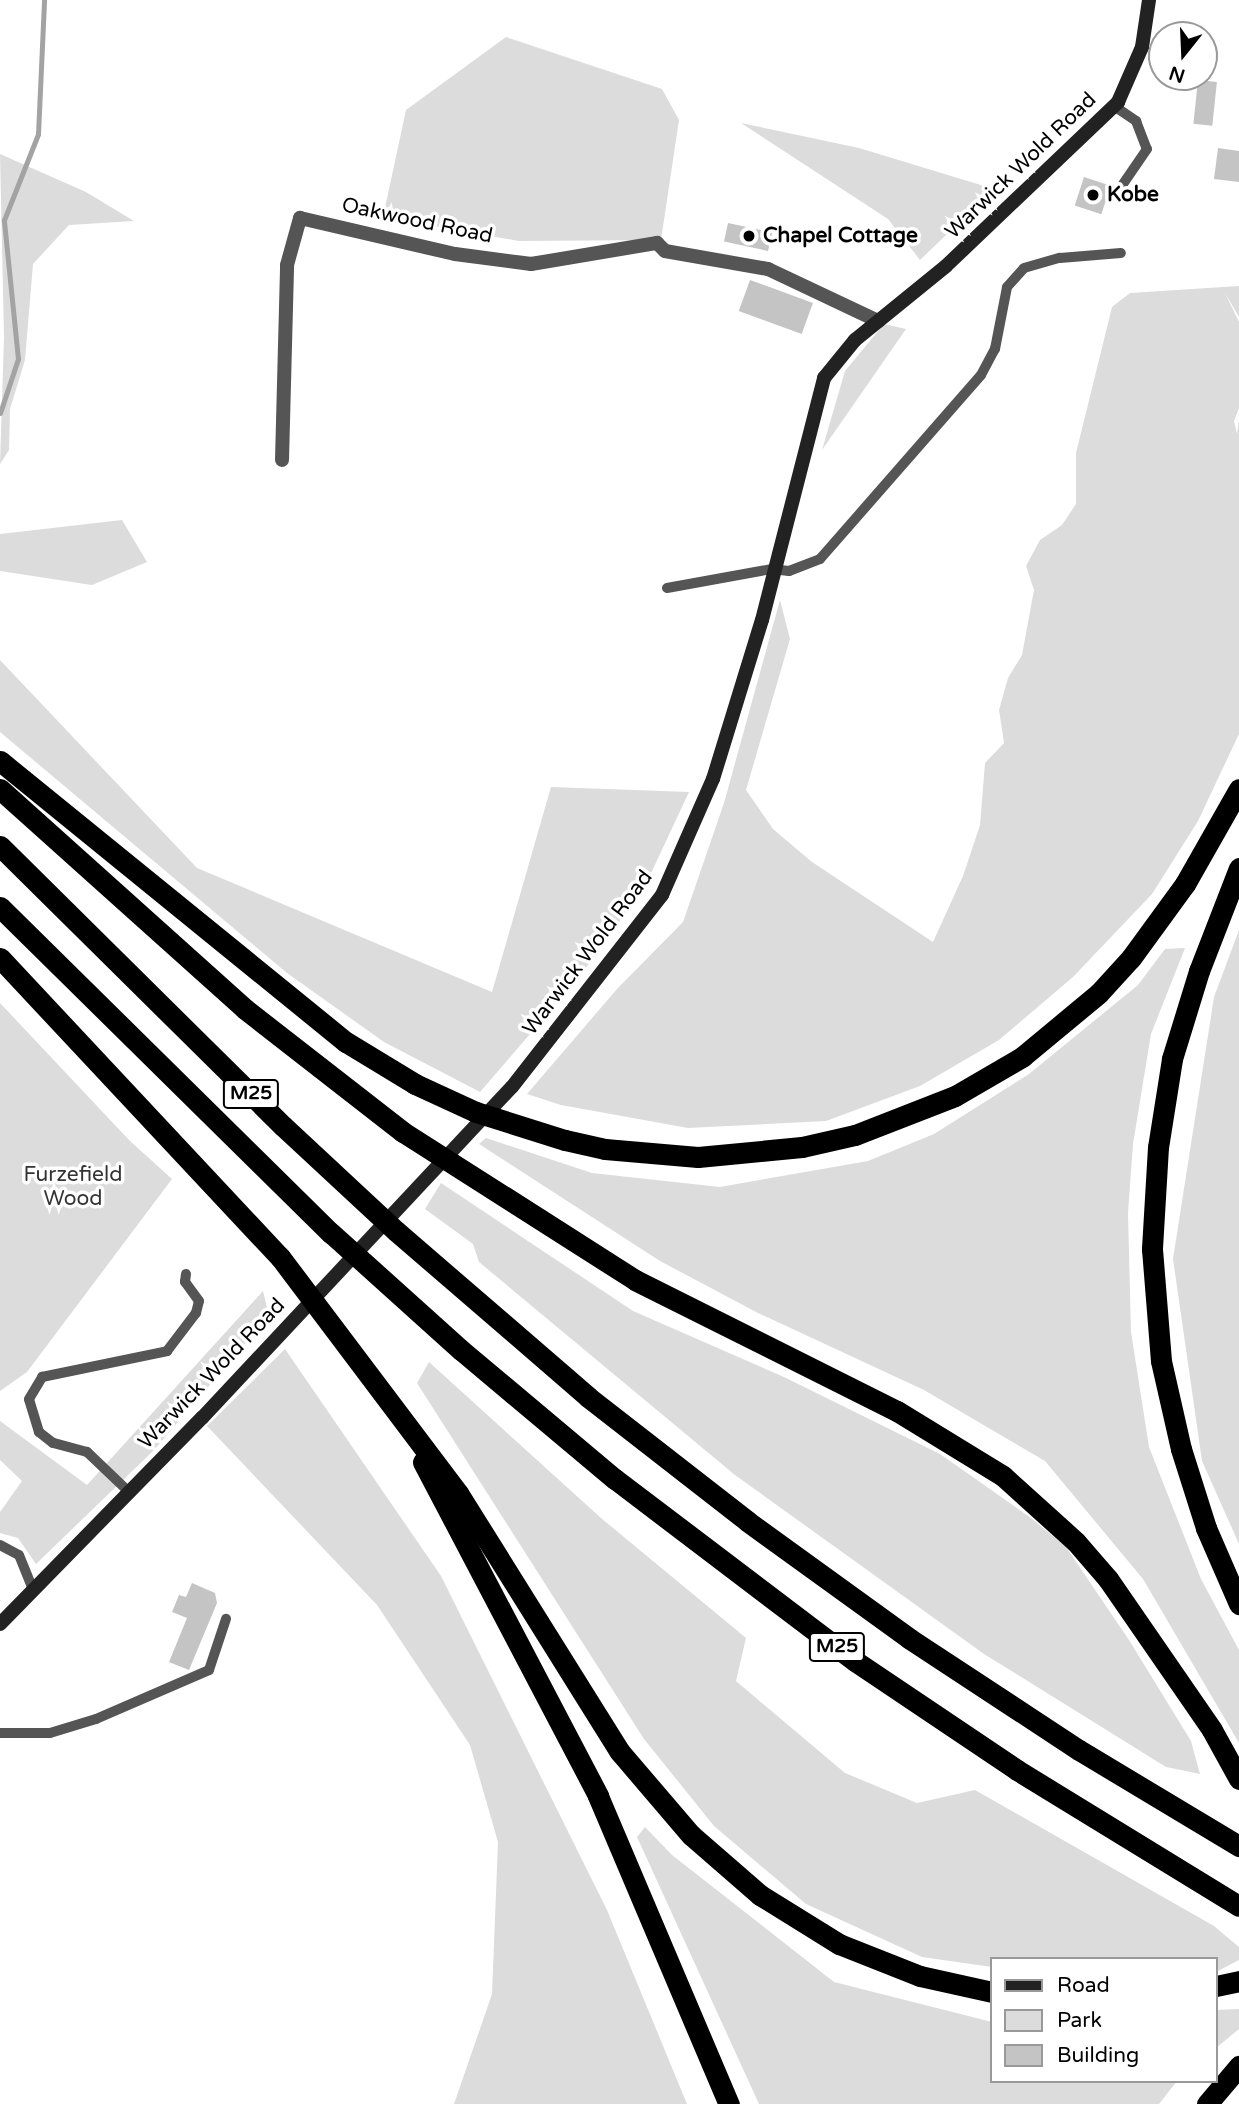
<!DOCTYPE html>
<html>
<head>
<meta charset="utf-8">
<style>
  body { margin:0 }
  #map { position:relative; width:1239px; height:2104px; overflow:hidden; background:#fff; font-family:"Varela Round",sans-serif }
  div>[style] { position:absolute }
  .green>* { inset:0; background:#dcdcdc }
  .stream>* { height:5px; margin:-2.5px; padding:0 2.5px; transform-origin:2.5px; border-radius:2.5px; background:#a3a3a3 }
  .building>* { inset:0; background:#c4c4c4; transform-origin:0 0 }
  .lane>* { height:10px; margin:-5px; padding:0 5px; transform-origin:5px; border-radius:5px; background:#555 }
  .street>* { height:14px; margin:-7px; padding:0 7px; transform-origin:7px; border-radius:7px; background:#555 }
  .secondary>* { height:14px; margin:-7px; padding:0 7px; transform-origin:7px; border-radius:7px; background:#222 }
  .highway>* { height:21px; margin:-10.5px; padding:0 10.5px; transform-origin:10.5px; border-radius:10.5px; background:#000 }
  .dots>* { width:19px; height:19px; translate:-50% -50%; box-sizing:border-box; border:4px solid #fff; border-radius:50% }
  span { translate:-50% -50%; white-space:nowrap; text-align:center; line-height:1.15; -webkit-text-stroke:7px #fff; paint-order:stroke }
  .shield-label span { padding:2px 5px; background:#fff; border:2px solid; border-radius:5px; -webkit-text-stroke-width:0 }
  .shield-label { font-size:19px; color:#000; font-weight:700 }
  .street-label { font-size:21px; color:#000 }
  .poi-label { font-size:21px; color:#000; font-weight:700 }
  .left { translate:0 -50%; text-align:left }
  .park-label { font-size:21px; color:#333 }
  .legend { position:absolute; left:990px; top:1957px; width:228px; height:126px; box-sizing:border-box; background:#fff; border:2px solid #999; margin:0; padding:9px 12px; list-style:none; font-size:21px; color:#000 }
  .legend li { display:flex; align-items:center; gap:14px; height:35px }
  .legend b { width:35px; border:2px solid #999 }
  .north { position:absolute; left:1148px; top:21px; width:70px; height:70px; box-sizing:border-box; background:#fff; border:2px solid #999; border-radius:50%; rotate:198deg; font-size:19px; font-weight:700; line-height:28px; text-align:center; color:#000 }
  .north::after { content:''; display:block; margin:auto; width:24px; height:32px; background:#000; clip-path:polygon(50% 0,100% 100%,50% 72%,0 100%) }
</style>
</head>
<body>
<div id="map">
  <div class="green">
    <i style="clip-path:polygon(506px 37px,662px 89px,679px 120px,661px 240px,519px 241px,383px 217px,406px 110px)"></i>
    <i style="clip-path:polygon(741px 123px,859px 148px,994px 189px,920px 260px,888px 219px)"></i>
    <i style="clip-path:polygon(0 154px,86px 192px,134px 221px,69px 225px,33px 264px,25px 360px,10px 409px,9px 450px,0 464px,4px 337px)"></i>
    <i style="clip-path:polygon(1239px 286px,1239px 317px,1225px 293px,1239px 322px,1239px 408px,1234px 421px,1237px 434px,1239px 420px,1239px 734px,1198px 821px,1152px 894px,1073px 977px,999px 1040px,920px 1086px,826px 1121px,688px 1128px,561px 1105px,527px 1094px,617px 989px,683px 922px,724px 803px,780px 600px,790px 639px,746px 790px,773px 829px,812px 862px,933px 942px,963px 876px,980px 825px,985px 763px,1004px 743px,999px 710px,1008px 678px,1022px 655px,1034px 590px,1026px 566px,1040px 540px,1062px 525px,1076px 504px,1076px 453px,1112px 307px,1130px 293px)"></i>
    <i style="clip-path:polygon(884px 324px,906px 329px,822px 450px,845px 371px)"></i>
    <i style="clip-path:polygon(122px 520px,147px 562px,92px 585px,0 571px,0 534px)"></i>
    <i style="clip-path:polygon(0 660px,197px 868px,492px 992px,551px 787px,689px 792px,645px 886px,580px 976px,480px 1092px,384px 1042px,287px 973px,0 732px)"></i>
    <i style="clip-path:polygon(1239px 930px,1239px 1544px,1202px 1461px,1173px 1259px,1214px 997px)"></i>
    <i style="clip-path:polygon(1185px 948px,1151px 1034px,1133px 1144px,1128px 1213px,1131px 1332px,1149px 1447px,1201px 1579px,1239px 1650px,1239px 1743px,1143px 1579px,1045px 1461px,924px 1390px,758px 1313px,660px 1261px,479px 1144px,486px 1138px,592px 1173px,720px 1187px,868px 1161px,934px 1134px,1029px 1074px,1138px 985px,1165px 949px)"></i>
    <i style="clip-path:polygon(0 1003px,130px 1141px,172px 1179px,27px 1372px,0 1391px)"></i>
    <i style="clip-path:polygon(441px 1183px,633px 1311px,784px 1377px,940px 1454px,1031px 1518px,1066px 1547px,1129px 1640px,1191px 1741px,1200px 1774px,1166px 1767px,984px 1654px,735px 1475px,479px 1262px,473px 1244px,425px 1209px)"></i>
    <i style="clip-path:polygon(263px 1291px,269px 1316px,153px 1451px,36px 1564px,18px 1538px,0 1533px,0 1512px,22px 1481px,0 1460px,0 1421px,87px 1485px)"></i>
    <i style="clip-path:polygon(285px 1349px,441px 1576px,607px 1910px,687px 2104px,454px 2104px,492px 1994px,498px 1842px,470px 1745px,377px 1605px,207px 1426px)"></i>
    <i style="clip-path:polygon(429px 1362px,601px 1518px,746px 1638px,736px 1681px,845px 1773px,917px 1803px,975px 1790px,1214px 1926px,1239px 1947px,1239px 1960px,1216px 1972px,1216px 1959px,992px 1959px,992px 1967px,922px 1957px,806px 1904px,714px 1826px,644px 1739px,417px 1383px)"></i>
    <i style="clip-path:polygon(645px 1827px,672px 1855px,834px 1982px,992px 2022px,992px 2081px,1177px 2081px,1159px 2104px,759px 2104px,637px 1837px)"></i>
    <i style="clip-path:polygon(1239px 2009px,1239px 2029px,1216px 2048px,1216px 2010px)"></i>
  </div>
  <div class="stream">
    <i style="left:0;top:413px;width:57px;rotate:-71.6deg"></i>
    <i style="left:18px;top:359px;width:140px;rotate:-95.8deg"></i>
    <i style="left:4px;top:220px;width:92px;rotate:-68.4deg"></i>
    <i style="left:38px;top:134px;width:134px;rotate:-87.4deg"></i>
  </div>
  <div class="building">
    <i style="left:1198px;top:80px;width:19px;height:44px;rotate:6deg"></i>
    <i style="clip-path:polygon(1218px 148px,1239px 151px,1239px 182px,1214px 179px)"></i>
    <i style="left:1084px;top:177px;width:28px;height:30px;rotate:18deg"></i>
    <i style="left:728px;top:223px;width:45px;height:19px;rotate:12deg"></i>
    <i style="left:750px;top:280px;width:67px;height:33px;rotate:20deg"></i>
    <i style="clip-path:polygon(192px 1583px,215px 1593px,217px 1603px,189px 1670px,169px 1662px,187px 1618px,172px 1612px,179px 1595px,186px 1597px)"></i>
  </div>
  <div class="lane">
    <i style="left:1114px;top:106px;width:27px;rotate:34deg"></i>
    <i style="left:1136px;top:121px;width:30px;rotate:69deg"></i>
    <i style="left:1147px;top:149px;width:46px;rotate:124.4deg"></i>
    <i style="left:667px;top:588px;width:107px;rotate:-10.3deg"></i>
    <i style="left:772px;top:569px;width:17px;rotate:7deg"></i>
    <i style="left:789px;top:571px;width:33px;rotate:-21deg"></i>
    <i style="left:820px;top:559px;width:244px;rotate:-48.8deg"></i>
    <i style="left:981px;top:375px;width:30px;rotate:-62deg"></i>
    <i style="left:995px;top:349px;width:63px;rotate:-79deg"></i>
    <i style="left:1007px;top:287px;width:25px;rotate:-48deg"></i>
    <i style="left:1024px;top:268px;width:37px;rotate:-16deg"></i>
    <i style="left:1060px;top:258px;width:61px;rotate:-4.7deg"></i>
    <i style="left:128px;top:1491px;width:57px;rotate:-136.4deg"></i>
    <i style="left:87px;top:1452px;width:35px;rotate:-165deg"></i>
    <i style="left:53px;top:1443px;width:18px;rotate:-142deg"></i>
    <i style="left:39px;top:1432px;width:34px;rotate:-107deg"></i>
    <i style="left:29px;top:1399px;width:26px;rotate:-59deg"></i>
    <i style="left:42px;top:1377px;width:128px;rotate:-11.7deg"></i>
    <i style="left:167px;top:1351px;width:48px;rotate:-52.7deg"></i>
    <i style="left:196px;top:1313px;width:12px;rotate:-76deg"></i>
    <i style="left:199px;top:1301px;width:24px;rotate:-126deg"></i>
    <i style="left:185px;top:1282px;width:8px;rotate:-83deg"></i>
    <i style="left:0;top:1545px;width:21px;rotate:28deg"></i>
    <i style="left:19px;top:1555px;width:38px;rotate:68deg"></i>
    <i style="left:0;top:1733px;width:50px"></i>
    <i style="left:50px;top:1733px;width:48px;rotate:-16.9deg"></i>
    <i style="left:96px;top:1719px;width:123px;rotate:-23.4deg"></i>
    <i style="left:209px;top:1670px;width:54px;rotate:-71.6deg"></i>
  </div>
  <div class="street">
    <i style="left:282px;top:460px;width:195px;rotate:-88.5deg"></i>
    <i style="left:287px;top:265px;width:49px;rotate:-74.5deg"></i>
    <i style="left:300px;top:218px;width:159px;rotate:13.1deg"></i>
    <i style="left:455px;top:254px;width:77px;rotate:7.5deg"></i>
    <i style="left:531px;top:264px;width:128px;rotate:-9.5deg"></i>
    <i style="left:657px;top:243px;width:11px;rotate:45deg"></i>
    <i style="left:665px;top:251px;width:105px;rotate:9.9deg"></i>
    <i style="left:768px;top:269px;width:122px;rotate:25.3deg"></i>
  </div>
  <div class="secondary">
    <i style="left:0;top:1624px;width:289px;rotate:-45.6deg"></i>
    <i style="left:202px;top:1418px;width:453px;rotate:-46.9deg"></i>
    <i style="left:512px;top:1087px;width:244px;rotate:-52deg"></i>
    <i style="left:662px;top:895px;width:127px;rotate:-66.3deg"></i>
    <i style="left:713px;top:779px;width:166px;rotate:-72.9deg"></i>
    <i style="left:762px;top:620px;width:250px;rotate:-75.6deg"></i>
    <i style="left:824px;top:378px;width:49px;rotate:-50.8deg"></i>
    <i style="left:855px;top:340px;width:117px;rotate:-39.1deg"></i>
    <i style="left:946px;top:266px;width:238px;rotate:-43.6deg"></i>
    <i style="left:1118px;top:102px;width:60px;rotate:-66.4deg"></i>
    <i style="left:1142px;top:47px;width:48px;rotate:-81.5deg"></i>
  </div>
  <div class="highway">
    <i style="left:0;top:761px;width:446px;rotate:39.1deg"></i>
    <i style="left:346px;top:1042px;width:81px;rotate:31.3deg"></i>
    <i style="left:415px;top:1084px;width:67px;rotate:24.7deg"></i>
    <i style="left:476px;top:1112px;width:93px;rotate:17.5deg"></i>
    <i style="left:565px;top:1140px;width:41px;rotate:12.7deg"></i>
    <i style="left:605px;top:1149px;width:93px;rotate:4.9deg"></i>
    <i style="left:698px;top:1157px;width:104px;rotate:-5.5deg"></i>
    <i style="left:802px;top:1147px;width:54px;rotate:-12.8deg"></i>
    <i style="left:855px;top:1135px;width:107px;rotate:-21.3deg"></i>
    <i style="left:955px;top:1096px;width:78px;rotate:-30.2deg"></i>
    <i style="left:1022px;top:1057px;width:100px;rotate:-39.7deg"></i>
    <i style="left:1099px;top:993px;width:47px;rotate:-47.6deg"></i>
    <i style="left:1131px;top:958px;width:92px;rotate:-53.9deg"></i>
    <i style="left:1185px;top:884px;width:109px;rotate:-60.4deg"></i>
    <i style="left:0;top:789px;width:329px;rotate:41.9deg"></i>
    <i style="left:245px;top:1009px;width:200px;rotate:37.9deg"></i>
    <i style="left:403px;top:1132px;width:275px;rotate:32.5deg"></i>
    <i style="left:635px;top:1280px;width:293px;rotate:26.6deg"></i>
    <i style="left:897px;top:1411px;width:124px;rotate:31.5deg"></i>
    <i style="left:1003px;top:1476px;width:98px;rotate:42.1deg"></i>
    <i style="left:1076px;top:1542px;width:49px;rotate:49.1deg"></i>
    <i style="left:1108px;top:1579px;width:183px;rotate:55.4deg"></i>
    <i style="left:1212px;top:1730px;width:56px;rotate:61.1deg"></i>
    <i style="left:0;top:846px;width:398px;rotate:44.7deg"></i>
    <i style="left:283px;top:1126px;width:154px;rotate:42.9deg"></i>
    <i style="left:396px;top:1231px;width:254px;rotate:40.8deg"></i>
    <i style="left:588px;top:1397px;width:202px;rotate:37.9deg"></i>
    <i style="left:747px;top:1521px;width:201px;rotate:35.9deg"></i>
    <i style="left:910px;top:1639px;width:202px;rotate:33.3deg"></i>
    <i style="left:1079px;top:1750px;width:187px;rotate:31deg"></i>
    <i style="left:1239px;top:868px;width:110px;rotate:111.2deg"></i>
    <i style="left:1199px;top:971px;width:92px;rotate:107.1deg"></i>
    <i style="left:1172px;top:1059px;width:89px;rotate:99deg"></i>
    <i style="left:1158px;top:1147px;width:102px;rotate:93.4deg"></i>
    <i style="left:1152px;top:1249px;width:112px;rotate:85.4deg"></i>
    <i style="left:1161px;top:1361px;width:90px;rotate:77.2deg"></i>
    <i style="left:1181px;top:1449px;width:83px;rotate:72.4deg"></i>
    <i style="left:1206px;top:1528px;width:83px;rotate:66.5deg"></i>
    <i style="left:0;top:907px;width:465px;rotate:44.6deg"></i>
    <i style="left:331px;top:1233px;width:175px;rotate:42deg"></i>
    <i style="left:461px;top:1350px;width:201px;rotate:40deg"></i>
    <i style="left:615px;top:1479px;width:301px;rotate:37.2deg"></i>
    <i style="left:855px;top:1661px;width:195px;rotate:33.9deg"></i>
    <i style="left:1017px;top:1770px;width:260px;rotate:31.5deg"></i>
    <i style="left:0;top:958px;width:410px;rotate:46.9deg"></i>
    <i style="left:280px;top:1257px;width:296px;rotate:53deg"></i>
    <i style="left:458px;top:1493px;width:305px;rotate:58deg"></i>
    <i style="left:620px;top:1752px;width:109px;rotate:49.5deg"></i>
    <i style="left:691px;top:1835px;width:91px;rotate:41deg"></i>
    <i style="left:760px;top:1895px;width:93px;rotate:31.8deg"></i>
    <i style="left:839px;top:1944px;width:87px;rotate:21.6deg"></i>
    <i style="left:920px;top:1976px;width:74px;rotate:12.5deg"></i>
    <i style="left:423px;top:1462px;width:377px;rotate:62.3deg"></i>
    <i style="left:598px;top:1796px;width:335px;rotate:67deg"></i>
    <i style="left:1216px;top:1986px;width:24px;rotate:-12deg"></i>
    <i style="left:1207px;top:2104px;width:50px;rotate:-49.9deg"></i>
  </div>
  <div class="dots">
    <i style="left:1093px;top:195px;background:#000"></i>
    <i style="left:749px;top:236px;background:#000"></i>
  </div>
  <div class="shield-label">
    <span style="left:251px;top:1094px">M25</span>
    <span style="left:837px;top:1647px">M25</span>
  </div>
  <div class="street-label">
    <span style="left:1021px;top:166px;rotate:-44deg">Warwick Wold Road</span>
    <span style="left:417px;top:221px;rotate:12deg">Oakwood Road</span>
    <span style="left:588px;top:953px;rotate:-53deg">Warwick Wold Road</span>
    <span style="left:212px;top:1374px;rotate:-46deg">Warwick Wold Road</span>
  </div>
  <div class="poi-label">
    <span class="left" style="left:1107px;top:195px">Kobe</span>
    <span class="left" style="left:763px;top:236px">Chapel Cottage</span>
  </div>
  <div class="park-label">
    <span style="left:73px;top:1187px">Furzefield<br>Wood</span>
  </div>
  <ul class="legend">
  <li><b style="height:9px;background:#222"></b>Road</li>
  <li><b style="height:19px;background:#dcdcdc"></b>Park</li>
  <li><b style="height:19px;background:#c4c4c4"></b>Building</li>
  </ul>
  <div class="north">N</div>
</div>
</body>
</html>
